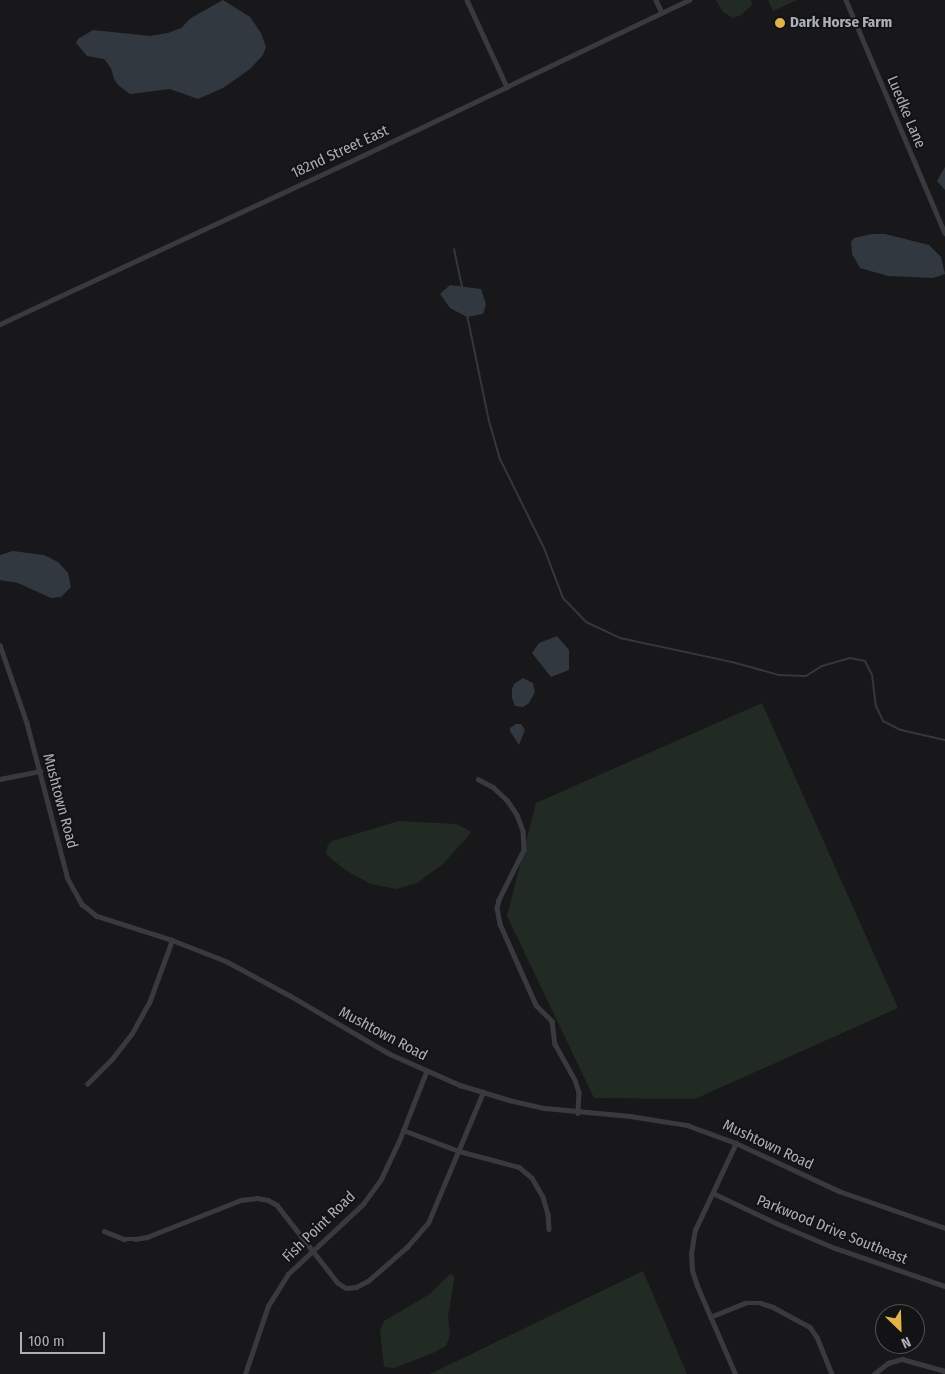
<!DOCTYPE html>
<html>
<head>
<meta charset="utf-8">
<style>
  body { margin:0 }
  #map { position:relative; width:945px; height:1374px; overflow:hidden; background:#18181a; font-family:"Fira Sans Condensed",sans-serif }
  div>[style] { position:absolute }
  .green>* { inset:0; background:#222a24 }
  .water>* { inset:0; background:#31383f }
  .stream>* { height:2px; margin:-1px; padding:0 1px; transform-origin:1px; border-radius:1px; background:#31383f }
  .minor>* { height:4.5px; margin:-2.25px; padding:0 2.25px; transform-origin:2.25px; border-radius:2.25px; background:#393a3f }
  .dots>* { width:14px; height:14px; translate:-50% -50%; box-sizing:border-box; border:2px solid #131315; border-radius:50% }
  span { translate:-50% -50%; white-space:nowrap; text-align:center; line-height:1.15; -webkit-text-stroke:4px #131315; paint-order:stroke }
  .poi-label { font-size:15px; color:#acafb8; font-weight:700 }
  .left { translate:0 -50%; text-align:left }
  .street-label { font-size:15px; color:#acafb8 }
  .north { position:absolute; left:875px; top:1304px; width:50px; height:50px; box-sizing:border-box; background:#131315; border:1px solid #505156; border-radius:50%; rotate:156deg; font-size:14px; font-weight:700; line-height:20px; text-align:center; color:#acafb8 }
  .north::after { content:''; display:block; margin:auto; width:18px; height:22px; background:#e1b349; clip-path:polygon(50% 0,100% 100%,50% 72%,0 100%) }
  .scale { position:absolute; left:20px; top:1332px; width:85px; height:22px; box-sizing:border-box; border:2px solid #acafb8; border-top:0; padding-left:6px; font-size:15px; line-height:18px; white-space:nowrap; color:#acafb8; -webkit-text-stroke:4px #131315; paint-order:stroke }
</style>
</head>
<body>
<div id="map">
  <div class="green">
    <i style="clip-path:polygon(716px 0,751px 0,752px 5px,741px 15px,733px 18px,723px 12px)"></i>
    <i style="clip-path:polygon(768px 0,797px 0,773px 11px)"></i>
    <i style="clip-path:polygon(762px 703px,898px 1008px,695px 1099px,594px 1098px,507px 916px,536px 803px)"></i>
    <i style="clip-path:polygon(399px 821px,456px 824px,470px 831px,470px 834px,443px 864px,417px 883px,396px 889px,371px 884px,345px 870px,326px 854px,327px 847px,332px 841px)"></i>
    <i style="clip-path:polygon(643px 1271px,687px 1374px,430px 1374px)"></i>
    <i style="clip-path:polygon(450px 1274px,454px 1276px,454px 1280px,448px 1317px,450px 1336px,446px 1346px,433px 1353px,394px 1368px,384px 1367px,380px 1331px,384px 1321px,430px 1294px)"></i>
  </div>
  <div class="water">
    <i style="clip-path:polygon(223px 0,250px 17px,261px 33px,266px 47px,263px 55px,250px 69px,223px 88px,198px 99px,170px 89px,130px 94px,118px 85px,114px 79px,111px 68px,104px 59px,87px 56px,76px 43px,78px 39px,93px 30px,150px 36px,168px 33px,181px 28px,191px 18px)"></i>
    <i style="clip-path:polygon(945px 167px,945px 190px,937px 181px)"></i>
    <i style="clip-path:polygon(872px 234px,885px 234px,929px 245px,941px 257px,945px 274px,933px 278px,888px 276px,860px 268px,852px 254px,851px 242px,854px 238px)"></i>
    <i style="clip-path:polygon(450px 285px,481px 289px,486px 304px,483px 314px,467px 317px,450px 308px,440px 294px)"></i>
    <i style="clip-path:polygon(13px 551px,44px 555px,58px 562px,68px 573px,71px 587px,61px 597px,51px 598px,18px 583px,0 580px,0 555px)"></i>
    <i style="clip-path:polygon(557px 636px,569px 650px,569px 670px,551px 677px,532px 653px,539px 643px)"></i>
    <i style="clip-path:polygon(523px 678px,533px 683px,535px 692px,529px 703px,523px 707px,515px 706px,512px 698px,512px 689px,514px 684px)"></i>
    <i style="clip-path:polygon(516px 724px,521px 724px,525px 730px,519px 745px,510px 731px,510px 728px)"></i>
  </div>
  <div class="stream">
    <i style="left:454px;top:249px;width:40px;rotate:78deg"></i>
    <i style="left:467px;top:315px;width:108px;rotate:78.3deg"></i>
    <i style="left:489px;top:421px;width:40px;rotate:74deg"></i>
    <i style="left:500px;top:459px;width:99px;rotate:63.7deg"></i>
    <i style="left:544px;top:548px;width:53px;rotate:69.2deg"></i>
    <i style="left:563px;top:598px;width:33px;rotate:46deg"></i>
    <i style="left:586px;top:622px;width:38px;rotate:25deg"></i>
    <i style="left:620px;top:638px;width:115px;rotate:12.1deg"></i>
    <i style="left:732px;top:662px;width:49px;rotate:15.5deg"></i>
    <i style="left:779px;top:675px;width:27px;rotate:2deg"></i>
    <i style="left:806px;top:676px;width:19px;rotate:-32deg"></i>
    <i style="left:822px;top:666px;width:29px;rotate:-16deg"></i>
    <i style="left:850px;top:658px;width:15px;rotate:11deg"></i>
    <i style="left:865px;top:661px;width:16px;rotate:63deg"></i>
    <i style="left:872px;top:675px;width:31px;rotate:83deg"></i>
    <i style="left:876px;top:706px;width:17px;rotate:65deg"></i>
    <i style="left:883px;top:721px;width:20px;rotate:27deg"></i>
    <i style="left:901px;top:730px;width:45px;rotate:12.8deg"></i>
  </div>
  <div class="minor">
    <i style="left:467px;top:0;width:96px;rotate:65.3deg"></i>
    <i style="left:656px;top:0;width:14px;rotate:65deg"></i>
    <i style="left:846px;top:0;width:253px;rotate:67deg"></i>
    <i style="left:0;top:324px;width:383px;rotate:-24.9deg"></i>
    <i style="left:347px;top:163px;width:379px;rotate:-25.5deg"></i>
    <i style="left:0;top:645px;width:83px;rotate:70.9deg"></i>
    <i style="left:27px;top:723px;width:161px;rotate:75.3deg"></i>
    <i style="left:68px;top:879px;width:29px;rotate:61deg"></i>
    <i style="left:82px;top:904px;width:19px;rotate:39deg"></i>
    <i style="left:97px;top:916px;width:79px;rotate:17.7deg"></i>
    <i style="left:172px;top:940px;width:58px;rotate:21.3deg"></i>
    <i style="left:226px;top:961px;width:72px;rotate:28.4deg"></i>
    <i style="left:289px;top:995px;width:117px;rotate:30.3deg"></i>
    <i style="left:390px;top:1054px;width:77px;rotate:23.9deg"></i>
    <i style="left:460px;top:1085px;width:51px;rotate:17deg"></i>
    <i style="left:509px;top:1100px;width:37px;rotate:13deg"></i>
    <i style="left:545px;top:1108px;width:85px;rotate:5.4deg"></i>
    <i style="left:630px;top:1116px;width:58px;rotate:9deg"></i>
    <i style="left:687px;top:1125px;width:52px;rotate:20.2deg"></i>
    <i style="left:736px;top:1143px;width:114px;rotate:25deg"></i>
    <i style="left:839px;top:1191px;width:112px;rotate:19.2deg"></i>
    <i style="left:0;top:779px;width:41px;rotate:-11.3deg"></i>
    <i style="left:478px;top:779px;width:17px;rotate:28deg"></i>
    <i style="left:493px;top:787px;width:19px;rotate:43deg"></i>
    <i style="left:507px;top:800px;width:18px;rotate:56deg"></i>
    <i style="left:517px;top:815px;width:17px;rotate:69deg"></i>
    <i style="left:523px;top:831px;width:19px;rotate:87deg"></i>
    <i style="left:524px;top:850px;width:56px;rotate:116.6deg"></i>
    <i style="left:499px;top:900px;width:8px;rotate:104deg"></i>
    <i style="left:497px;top:908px;width:16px;rotate:79deg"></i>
    <i style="left:500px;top:924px;width:89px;rotate:66deg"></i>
    <i style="left:536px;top:1005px;width:23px;rotate:45deg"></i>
    <i style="left:552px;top:1021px;width:23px;rotate:83deg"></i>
    <i style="left:555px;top:1044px;width:41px;rotate:60.9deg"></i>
    <i style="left:575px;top:1080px;width:13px;rotate:72deg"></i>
    <i style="left:579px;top:1092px;width:21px;rotate:93deg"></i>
    <i style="left:87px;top:1084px;width:35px;rotate:-45deg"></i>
    <i style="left:112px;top:1059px;width:31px;rotate:-52deg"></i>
    <i style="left:131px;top:1035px;width:37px;rotate:-61deg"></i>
    <i style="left:149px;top:1003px;width:67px;rotate:-69.9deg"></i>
    <i style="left:403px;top:1130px;width:60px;rotate:20.6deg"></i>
    <i style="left:459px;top:1151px;width:62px;rotate:14.9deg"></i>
    <i style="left:519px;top:1167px;width:17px;rotate:40deg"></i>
    <i style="left:532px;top:1178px;width:22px;rotate:60deg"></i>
    <i style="left:543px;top:1197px;width:18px;rotate:74deg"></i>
    <i style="left:548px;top:1214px;width:15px;rotate:86deg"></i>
    <i style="left:713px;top:1193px;width:70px;rotate:25.5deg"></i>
    <i style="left:776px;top:1223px;width:64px;rotate:23deg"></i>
    <i style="left:835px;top:1248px;width:116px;rotate:19.1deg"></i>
    <i style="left:104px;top:1231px;width:22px;rotate:22deg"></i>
    <i style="left:124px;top:1239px;width:11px"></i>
    <i style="left:135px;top:1239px;width:12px;rotate:-9deg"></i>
    <i style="left:147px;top:1237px;width:101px;rotate:-21.5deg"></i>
    <i style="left:241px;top:1200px;width:16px;rotate:-7deg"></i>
    <i style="left:257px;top:1198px;width:11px;rotate:10deg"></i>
    <i style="left:268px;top:1200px;width:10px;rotate:29deg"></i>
    <i style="left:277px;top:1205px;width:99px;rotate:52deg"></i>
    <i style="left:338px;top:1283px;width:9px;rotate:32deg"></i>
    <i style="left:346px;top:1288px;width:10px;rotate:-6deg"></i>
    <i style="left:356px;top:1287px;width:13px;rotate:-27deg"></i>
    <i style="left:368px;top:1281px;width:52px;rotate:-41.1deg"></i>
    <i style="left:407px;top:1247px;width:32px;rotate:-49deg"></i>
    <i style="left:428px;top:1223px;width:142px;rotate:-67.2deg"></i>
    <i style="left:710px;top:1317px;width:38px;rotate:-22deg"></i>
    <i style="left:745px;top:1303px;width:16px"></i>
    <i style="left:761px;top:1303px;width:13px;rotate:18deg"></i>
    <i style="left:773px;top:1307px;width:42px;rotate:28.4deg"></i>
    <i style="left:810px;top:1327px;width:12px;rotate:55deg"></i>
    <i style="left:817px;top:1337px;width:40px;rotate:68deg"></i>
    <i style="left:245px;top:1374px;width:72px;rotate:-71.3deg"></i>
    <i style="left:268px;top:1306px;width:38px;rotate:-58deg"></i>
    <i style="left:288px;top:1274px;width:103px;rotate:-43deg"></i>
    <i style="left:363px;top:1204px;width:31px;rotate:-54deg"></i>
    <i style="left:381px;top:1179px;width:42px;rotate:-64.7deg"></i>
    <i style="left:399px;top:1141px;width:74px;rotate:-68.6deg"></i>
    <i style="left:735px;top:1374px;width:96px;rotate:-113.4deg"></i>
    <i style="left:697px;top:1286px;width:16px;rotate:-108deg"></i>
    <i style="left:692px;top:1271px;width:17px;rotate:-93deg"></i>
    <i style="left:691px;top:1254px;width:24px;rotate:-81deg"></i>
    <i style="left:695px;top:1230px;width:96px;rotate:-64.8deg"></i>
    <i style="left:874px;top:1374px;width:18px;rotate:-38deg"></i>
    <i style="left:888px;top:1363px;width:15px;rotate:-16deg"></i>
    <i style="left:902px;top:1359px;width:45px;rotate:15.6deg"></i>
  </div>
  <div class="dots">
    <i style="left:780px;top:23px;background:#e1b349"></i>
  </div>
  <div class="poi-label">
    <span class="left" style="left:790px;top:23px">Dark Horse Farm</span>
  </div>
  <div class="street-label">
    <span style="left:906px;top:112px;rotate:67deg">Luedke Lane</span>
    <span style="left:340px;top:152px;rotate:-25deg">182nd Street East</span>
    <span style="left:60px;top:801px;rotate:75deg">Mushtown Road</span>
    <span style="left:383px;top:1034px;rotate:28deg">Mushtown Road</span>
    <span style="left:768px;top:1145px;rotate:25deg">Mushtown Road</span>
    <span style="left:319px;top:1227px;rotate:-44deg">Fish Point Road</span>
    <span style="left:832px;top:1230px;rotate:22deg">Parkwood Drive Southeast</span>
  </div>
  <div class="north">N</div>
  <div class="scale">100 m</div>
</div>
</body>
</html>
